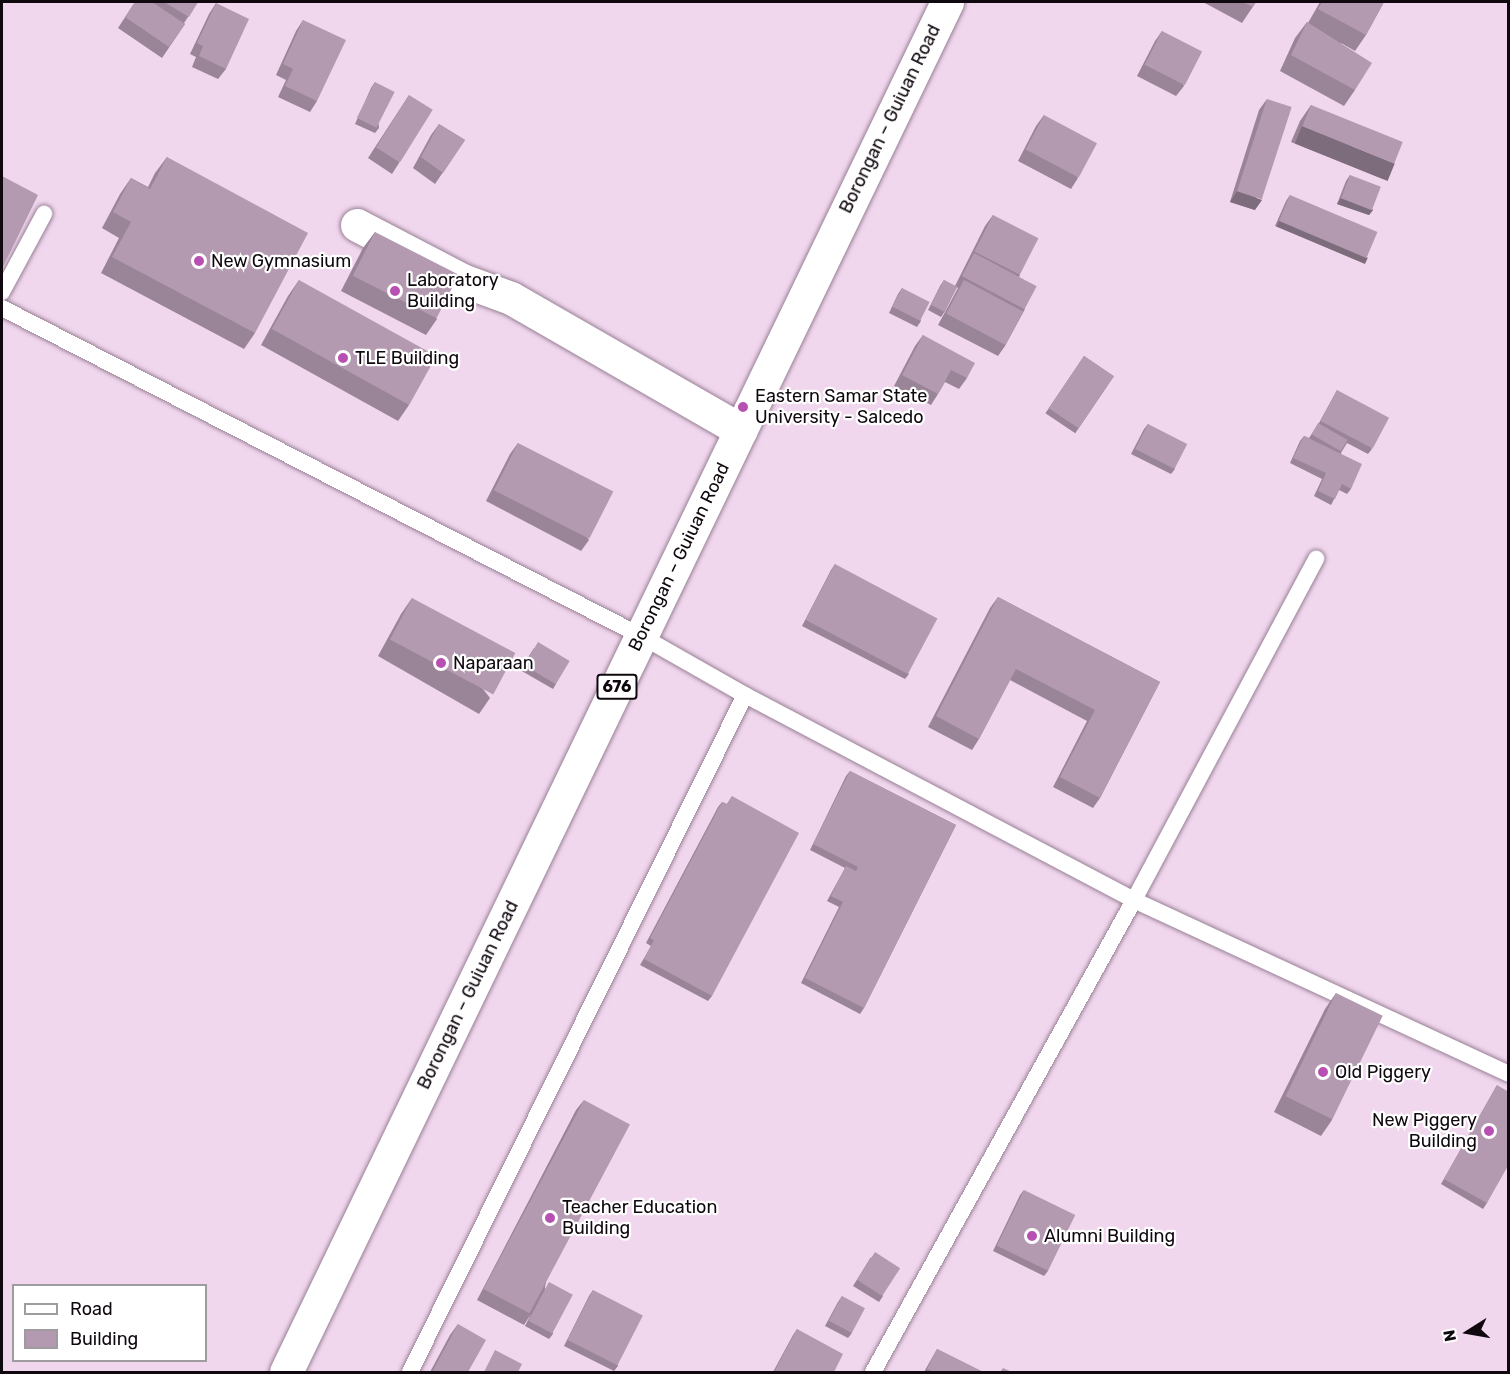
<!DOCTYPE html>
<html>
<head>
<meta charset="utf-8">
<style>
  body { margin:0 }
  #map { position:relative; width:1510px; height:1374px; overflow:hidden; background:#f1d7ee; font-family:Rubik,sans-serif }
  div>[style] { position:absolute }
  .roads { filter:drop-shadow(0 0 2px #988095) drop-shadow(0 0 2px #988095) }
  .lane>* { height:16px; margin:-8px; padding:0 8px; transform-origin:8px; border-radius:8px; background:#fff }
  .street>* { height:33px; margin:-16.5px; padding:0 16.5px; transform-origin:16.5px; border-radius:16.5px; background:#fff }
  .primary>* { height:33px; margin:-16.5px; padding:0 16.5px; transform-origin:16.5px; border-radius:16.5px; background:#fff }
  .wall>* { inset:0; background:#9a8497; transform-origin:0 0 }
  .shaded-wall>* { inset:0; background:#7d6c7b; transform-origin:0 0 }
  .building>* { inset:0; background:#b39ab0; transform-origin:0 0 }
  .dots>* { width:16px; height:16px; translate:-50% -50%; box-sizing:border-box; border:3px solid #fff; border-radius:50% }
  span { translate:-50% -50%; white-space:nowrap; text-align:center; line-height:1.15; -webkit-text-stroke:4.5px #fff; paint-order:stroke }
  .shield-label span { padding:2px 4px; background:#fff; border:2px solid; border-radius:4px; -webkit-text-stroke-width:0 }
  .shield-label { font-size:16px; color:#10080f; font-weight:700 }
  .street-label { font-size:18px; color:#10080f }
  .poi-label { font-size:18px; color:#10080f }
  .left { translate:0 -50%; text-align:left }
  .right { translate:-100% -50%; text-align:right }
  .frame { position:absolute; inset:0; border:3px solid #10080f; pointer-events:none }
  .legend { position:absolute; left:12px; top:1284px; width:195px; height:78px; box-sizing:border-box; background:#fff; border:2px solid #9f9c9f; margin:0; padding:8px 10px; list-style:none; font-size:18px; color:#10080f }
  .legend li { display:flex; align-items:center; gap:12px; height:30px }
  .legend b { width:30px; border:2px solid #9f9c9f }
  .north { position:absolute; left:1438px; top:1302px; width:60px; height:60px; -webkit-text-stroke:4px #fff; paint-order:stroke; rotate:259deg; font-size:16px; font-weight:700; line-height:24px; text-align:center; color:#10080f }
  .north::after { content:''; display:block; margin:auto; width:21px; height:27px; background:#10080f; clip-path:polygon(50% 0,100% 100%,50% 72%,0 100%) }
</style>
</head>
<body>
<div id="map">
  <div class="roads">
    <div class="lane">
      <i style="left:2px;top:292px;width:89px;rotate:-61.7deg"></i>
      <i style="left:2px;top:308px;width:718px;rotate:27.17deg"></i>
      <i style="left:641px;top:636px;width:120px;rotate:29.6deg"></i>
      <i style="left:410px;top:1372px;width:755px;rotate:-63.67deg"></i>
      <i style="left:745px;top:695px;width:440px;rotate:27.8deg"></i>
      <i style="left:1134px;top:900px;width:412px;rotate:24.9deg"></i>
      <i style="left:873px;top:1372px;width:539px;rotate:-61.06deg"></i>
      <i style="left:1134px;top:900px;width:387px;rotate:-61.9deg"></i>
    </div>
    <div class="street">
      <i style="left:357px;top:225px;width:119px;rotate:27.6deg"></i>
      <i style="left:462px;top:280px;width:52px;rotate:20.2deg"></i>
      <i style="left:511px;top:298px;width:265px;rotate:29.9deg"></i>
    </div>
    <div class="primary">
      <i style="left:286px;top:1372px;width:1521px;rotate:-64.24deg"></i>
    </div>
  </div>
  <div class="wall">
    <i style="clip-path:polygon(135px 2px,198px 2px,184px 23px,185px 24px,162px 58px,118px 28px)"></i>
    <i style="clip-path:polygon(1203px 2px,1256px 2px,1242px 23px)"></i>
    <i style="clip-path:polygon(1320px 2px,1384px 2px,1366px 35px,1355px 51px,1341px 43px,1355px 90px,1344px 106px,1280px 71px,1295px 38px,1307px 22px,1308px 23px)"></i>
    <i style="clip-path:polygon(216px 3px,226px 69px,218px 79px,192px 67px,196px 57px,190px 54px,209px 14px)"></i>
    <i style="clip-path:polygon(303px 20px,317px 101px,310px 112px,278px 97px,286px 80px,276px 75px,296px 31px)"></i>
    <i style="clip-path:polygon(1162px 31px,1184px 86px,1176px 96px,1137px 76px,1155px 41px)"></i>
    <i style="clip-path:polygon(375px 82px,379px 128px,375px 133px,355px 124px,371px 88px)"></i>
    <i style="clip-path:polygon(409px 95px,399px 163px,392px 174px,368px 158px)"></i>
    <i style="clip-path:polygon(1267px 99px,1255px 210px,1230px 202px,1259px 110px)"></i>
    <i style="clip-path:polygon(1311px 105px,1383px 179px,1291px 142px,1300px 121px)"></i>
    <i style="clip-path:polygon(1044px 115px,1078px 178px,1071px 189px,1018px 161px,1036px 126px)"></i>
    <i style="clip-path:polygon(439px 124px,465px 140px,435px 184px,413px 168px,431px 135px)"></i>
    <i style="clip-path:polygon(167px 157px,255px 333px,244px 349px,101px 273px,119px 238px,102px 228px,120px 194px,131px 178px,148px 187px,155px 173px)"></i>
    <i style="clip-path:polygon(1350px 175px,1373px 210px,1369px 215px,1337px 204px,1346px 181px)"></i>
    <i style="clip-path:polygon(1290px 195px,1368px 258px,1364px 263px,1275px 226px,1286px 201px)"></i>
    <i style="clip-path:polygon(993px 215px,1020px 275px,1019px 277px,1025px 309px,1005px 346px,998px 356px,938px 325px,958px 288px,957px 287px,945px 311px,941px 317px,928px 310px,940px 286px,944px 280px,955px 286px,985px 226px)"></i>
    <i style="clip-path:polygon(375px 232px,437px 319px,426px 335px,341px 291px,363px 248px)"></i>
    <i style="clip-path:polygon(299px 280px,409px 405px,398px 421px,261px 345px,288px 296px)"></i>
    <i style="clip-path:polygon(902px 288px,921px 321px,917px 327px,889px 313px,898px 294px)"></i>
    <i style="clip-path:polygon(923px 335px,967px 378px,959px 389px,945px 382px,938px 394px,931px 405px,894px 386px,915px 346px)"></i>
    <i style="left:1084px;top:356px;width:36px;height:69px;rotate:34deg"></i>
    <i style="clip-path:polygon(1337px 390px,1372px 449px,1368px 454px,1347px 443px,1341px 453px,1351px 489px,1347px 494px,1339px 490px,1331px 505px,1314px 496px,1322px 479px,1290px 463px,1300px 441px,1304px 436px,1309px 438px,1319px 423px)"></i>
    <i style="clip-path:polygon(1148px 424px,1175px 469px,1171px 474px,1131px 454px,1144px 429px)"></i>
    <i style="clip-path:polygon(518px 443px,589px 540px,581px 551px,486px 501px,510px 454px)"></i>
    <i style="clip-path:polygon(835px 564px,909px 674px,905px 679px,802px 626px,831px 570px)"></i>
    <i style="clip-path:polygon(998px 597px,1160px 682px,1100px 798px,1093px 808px,1053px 787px,1087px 721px,1010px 680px,979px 739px,972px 750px,928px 727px,990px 608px)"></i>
    <i style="clip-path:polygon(412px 598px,490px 698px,479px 714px,378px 656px,401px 614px)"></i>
    <i style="clip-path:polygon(534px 648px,556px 684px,553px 689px,520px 670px)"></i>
    <i style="clip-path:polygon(850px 771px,956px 825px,864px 1008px,860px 1014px,801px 983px,839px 907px,827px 901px,845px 868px,810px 850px,846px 776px)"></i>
    <i style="clip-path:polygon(732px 796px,712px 996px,708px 1001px,640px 965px,651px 946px,646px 943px,718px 807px,722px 802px,727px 804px)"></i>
    <i style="clip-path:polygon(1336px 993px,1332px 1120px,1321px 1136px,1274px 1112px,1325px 1009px)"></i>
    <i style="clip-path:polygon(1497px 1085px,1487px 1203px,1483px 1209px,1441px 1184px)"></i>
    <i style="clip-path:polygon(584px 1100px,545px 1287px,553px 1334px,549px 1339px,525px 1326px,531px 1314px,524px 1325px,477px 1300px,576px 1110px)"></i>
    <i style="clip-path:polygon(1024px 1190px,1048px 1271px,1044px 1276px,993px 1251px,1020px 1195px)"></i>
    <i style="clip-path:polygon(871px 1257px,883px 1296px,879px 1302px,853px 1286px)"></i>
    <i style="clip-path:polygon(593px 1290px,618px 1366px,614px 1371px,564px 1346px,589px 1296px)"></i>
    <i style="clip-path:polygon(842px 1296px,852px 1333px,848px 1338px,825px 1326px,838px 1302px)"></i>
    <i style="clip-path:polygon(458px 1324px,468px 1372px,430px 1372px,450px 1335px)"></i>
    <i style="clip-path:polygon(797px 1329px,834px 1372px,773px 1372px,793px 1335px)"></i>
    <i style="clip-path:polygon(937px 1349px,983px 1372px,924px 1372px)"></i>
  </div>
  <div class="shaded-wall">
    <i style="left:1302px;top:126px;width:100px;height:19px;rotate:22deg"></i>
    <i style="clip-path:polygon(1237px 191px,1262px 200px,1255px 210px,1230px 202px)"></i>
    <i style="clip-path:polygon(1341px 198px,1373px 210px,1369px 215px,1337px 204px)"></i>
    <i style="left:1279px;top:221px;width:96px;height:6px;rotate:23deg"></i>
  </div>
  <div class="building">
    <i style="clip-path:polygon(135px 2px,152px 2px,185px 24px,169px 47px,125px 17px)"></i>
    <i style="clip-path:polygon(164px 2px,198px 2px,189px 17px)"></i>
    <i style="clip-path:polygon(1242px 2px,1256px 2px,1253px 7px)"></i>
    <i style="clip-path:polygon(1322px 2px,1384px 2px,1366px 35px,1318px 9px)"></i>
    <i style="clip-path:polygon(216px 3px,249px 19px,226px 69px,199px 56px,203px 46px,197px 43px)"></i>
    <i style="clip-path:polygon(303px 20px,346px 40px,317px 101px,285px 86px,293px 69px,283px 64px)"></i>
    <i style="clip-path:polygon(1307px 22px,1372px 63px,1355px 90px,1291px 55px)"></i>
    <i style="left:1162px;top:31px;width:45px;height:38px;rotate:27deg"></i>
    <i style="left:375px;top:82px;width:22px;height:40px;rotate:27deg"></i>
    <i style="left:409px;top:95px;width:28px;height:62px;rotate:32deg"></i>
    <i style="left:1267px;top:99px;width:26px;height:97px;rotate:18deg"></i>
    <i style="left:1311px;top:105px;width:99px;height:23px;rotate:22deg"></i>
    <i style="left:1044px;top:115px;width:60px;height:39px;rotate:28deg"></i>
    <i style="clip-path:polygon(439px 124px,465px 140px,443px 173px,421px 157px)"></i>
    <i style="clip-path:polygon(167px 157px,308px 233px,255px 333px,112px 257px,131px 222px,113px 212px,131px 178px,150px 189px)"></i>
    <i style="left:1350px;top:175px;width:33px;height:25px;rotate:21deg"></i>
    <i style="clip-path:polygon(2px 176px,38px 195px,2px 269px)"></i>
    <i style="left:1290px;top:195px;width:95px;height:28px;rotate:23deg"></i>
    <i style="left:993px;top:215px;width:51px;height:41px;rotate:27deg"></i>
    <i style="left:375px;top:232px;width:94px;height:49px;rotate:27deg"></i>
    <i style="left:974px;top:253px;width:71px;height:26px;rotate:28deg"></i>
    <i style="left:299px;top:280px;width:157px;height:56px;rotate:29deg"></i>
    <i style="left:944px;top:280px;width:15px;height:28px;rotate:28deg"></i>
    <i style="left:964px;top:280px;width:67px;height:38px;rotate:28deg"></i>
    <i style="left:902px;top:288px;width:31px;height:21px;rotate:27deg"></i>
    <i style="clip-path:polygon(923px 335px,975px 363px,967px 378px,951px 370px,938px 394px,902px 375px)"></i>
    <i style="left:1084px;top:356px;width:36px;height:63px;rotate:34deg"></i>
    <i style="left:1337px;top:390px;width:59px;height:35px;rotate:28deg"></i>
    <i style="left:1318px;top:423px;width:34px;height:13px;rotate:30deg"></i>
    <i style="left:1148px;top:424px;width:44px;height:28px;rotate:27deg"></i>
    <i style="clip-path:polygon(1304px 436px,1362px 464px,1351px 489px,1342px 484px,1335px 499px,1318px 491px,1326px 473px,1293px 458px)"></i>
    <i style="left:518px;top:443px;width:107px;height:53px;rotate:27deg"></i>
    <i style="left:835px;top:564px;width:116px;height:63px;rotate:28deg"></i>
    <i style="clip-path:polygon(998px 597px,1160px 682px,1100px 798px,1060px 777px,1095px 710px,1016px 669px,979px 739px,936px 716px)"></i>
    <i style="left:412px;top:598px;width:117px;height:47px;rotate:28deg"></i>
    <i style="left:538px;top:642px;width:37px;height:27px;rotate:31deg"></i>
    <i style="clip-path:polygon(850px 771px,956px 825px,864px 1008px,805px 978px,843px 902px,831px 896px,846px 866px,856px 871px,858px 867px,813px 844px)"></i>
    <i style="clip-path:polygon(732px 796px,799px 833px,712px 996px,644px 959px,654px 940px,650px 938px,722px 802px,727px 804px)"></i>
    <i style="left:1336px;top:993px;width:52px;height:115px;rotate:26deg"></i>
    <i style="clip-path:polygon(1497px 1085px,1509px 1092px,1509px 1164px,1487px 1203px,1444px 1179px)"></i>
    <i style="left:584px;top:1100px;width:52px;height:214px;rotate:28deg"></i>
    <i style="left:1024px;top:1190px;width:57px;height:62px;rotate:26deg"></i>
    <i style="left:875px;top:1252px;width:30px;height:33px;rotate:33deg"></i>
    <i style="left:549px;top:1282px;width:27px;height:44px;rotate:28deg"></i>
    <i style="left:593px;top:1290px;width:56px;height:56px;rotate:27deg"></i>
    <i style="left:842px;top:1296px;width:26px;height:28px;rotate:28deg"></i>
    <i style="clip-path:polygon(458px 1324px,486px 1340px,468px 1372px,432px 1372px)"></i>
    <i style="clip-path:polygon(797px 1329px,843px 1354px,834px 1372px,774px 1372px)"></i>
    <i style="clip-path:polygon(937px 1349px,983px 1372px,934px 1372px,927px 1369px)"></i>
    <i style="clip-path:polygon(495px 1350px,522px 1364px,518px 1372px,484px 1372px)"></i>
    <i style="clip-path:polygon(1003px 1368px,1012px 1372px,1000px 1372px)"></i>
  </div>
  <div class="dots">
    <i style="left:199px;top:261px;background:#b850b3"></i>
    <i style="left:395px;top:291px;background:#b850b3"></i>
    <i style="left:343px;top:358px;background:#b850b3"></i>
    <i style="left:743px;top:407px;background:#b850b3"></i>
    <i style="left:441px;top:663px;background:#b850b3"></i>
    <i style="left:1323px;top:1072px;background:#b850b3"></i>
    <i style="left:1489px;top:1131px;background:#b850b3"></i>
    <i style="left:550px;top:1218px;background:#b850b3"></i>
    <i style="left:1032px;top:1236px;background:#b850b3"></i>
  </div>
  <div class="shield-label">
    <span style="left:617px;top:687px">676</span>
  </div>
  <div class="street-label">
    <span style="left:890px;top:119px;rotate:-64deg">Borongan – Guiuan Road</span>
    <span style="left:679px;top:557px;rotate:-64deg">Borongan – Guiuan Road</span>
    <span style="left:468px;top:995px;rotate:-64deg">Borongan – Guiuan Road</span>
  </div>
  <div class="poi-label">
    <span class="left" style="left:211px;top:261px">New Gymnasium</span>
    <span class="left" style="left:407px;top:291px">Laboratory<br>Building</span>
    <span class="left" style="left:355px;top:358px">TLE Building</span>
    <span class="left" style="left:755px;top:407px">Eastern Samar State<br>University - Salcedo</span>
    <span class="left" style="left:453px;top:663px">Naparaan</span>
    <span class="left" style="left:1335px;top:1072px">Old Piggery</span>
    <span class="right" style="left:1477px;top:1131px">New Piggery<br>Building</span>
    <span class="left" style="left:562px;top:1218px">Teacher Education<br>Building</span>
    <span class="left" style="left:1044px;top:1236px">Alumni Building</span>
  </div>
  <div class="frame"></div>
  <ul class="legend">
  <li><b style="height:8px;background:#fff"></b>Road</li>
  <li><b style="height:16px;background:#b39ab0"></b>Building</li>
  </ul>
  <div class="north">N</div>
</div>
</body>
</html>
